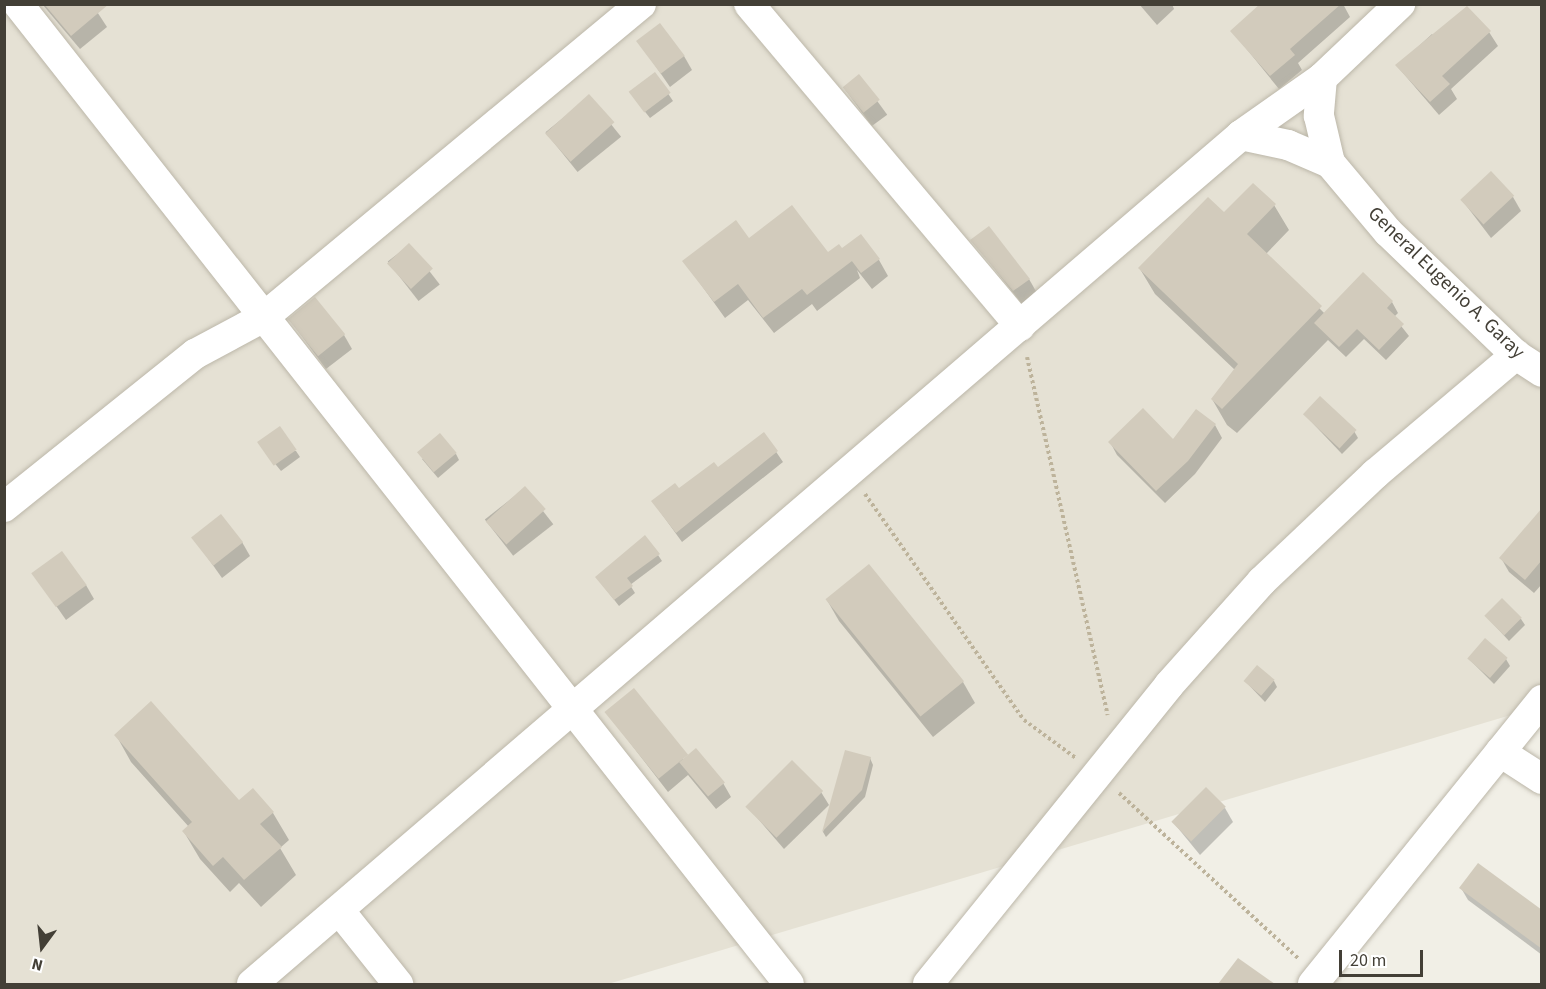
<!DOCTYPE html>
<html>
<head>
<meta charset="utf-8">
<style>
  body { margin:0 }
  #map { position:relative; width:1546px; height:989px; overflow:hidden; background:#f1efe6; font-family:"Source Sans 3",sans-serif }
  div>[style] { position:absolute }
  .residential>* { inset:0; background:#e5e1d4 }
  .shadow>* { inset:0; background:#0003; transform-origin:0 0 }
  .building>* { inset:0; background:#d2cbbc; transform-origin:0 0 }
  .path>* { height:4px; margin-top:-2px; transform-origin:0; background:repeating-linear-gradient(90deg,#bdb39b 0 3px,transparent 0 6px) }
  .roads { filter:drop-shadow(0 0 2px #bcb7a9) drop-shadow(0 0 2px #bcb7a9) }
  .minor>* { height:30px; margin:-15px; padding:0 15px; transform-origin:15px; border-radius:15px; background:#fff }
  span { translate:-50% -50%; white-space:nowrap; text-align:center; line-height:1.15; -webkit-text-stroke:6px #fff; paint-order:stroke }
  .street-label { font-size:20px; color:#433f36 }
  .frame { position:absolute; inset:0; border:6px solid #433f36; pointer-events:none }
  .north { position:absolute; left:12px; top:917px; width:60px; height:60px; -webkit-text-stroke:4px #fff; paint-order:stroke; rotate:195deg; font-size:16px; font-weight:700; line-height:24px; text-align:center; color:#433f36 }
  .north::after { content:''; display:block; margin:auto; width:21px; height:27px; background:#433f36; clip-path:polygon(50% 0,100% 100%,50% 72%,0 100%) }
  .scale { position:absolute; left:1339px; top:950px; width:84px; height:27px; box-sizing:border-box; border:3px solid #433f36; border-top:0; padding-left:8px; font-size:18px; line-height:21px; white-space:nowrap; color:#433f36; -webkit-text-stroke:4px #fff; paint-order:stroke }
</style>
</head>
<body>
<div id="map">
  <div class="residential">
    <i style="clip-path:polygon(5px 5px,1541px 5px,1541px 706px,608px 984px,5px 984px)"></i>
  </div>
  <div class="shadow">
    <i style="clip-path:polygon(42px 4px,92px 4px,107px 27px,80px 49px)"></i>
    <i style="clip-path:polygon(1139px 4px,1172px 4px,1174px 9px,1157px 25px)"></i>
    <i style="clip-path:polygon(1264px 4px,1343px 4px,1350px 17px,1298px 63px,1302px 70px,1279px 89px,1232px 31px)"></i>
    <i style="clip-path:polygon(1489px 32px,1498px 46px,1451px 89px,1457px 99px,1439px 115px,1397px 66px,1432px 34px,1435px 37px)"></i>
    <i style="clip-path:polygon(639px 42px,684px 56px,692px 70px,670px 87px)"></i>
    <i style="clip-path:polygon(655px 74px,673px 101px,650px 118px,635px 99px)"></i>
    <i style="left:859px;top:76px;width:48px;height:19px;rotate:54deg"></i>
    <i style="left:589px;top:97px;width:51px;height:56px;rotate:51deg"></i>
    <i style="clip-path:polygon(1513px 197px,1521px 211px,1491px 238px,1462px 200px)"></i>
    <i style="clip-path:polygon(1274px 205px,1289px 230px,1266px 254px,1325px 314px,1363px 274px,1392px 302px,1398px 313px,1394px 317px,1409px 336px,1386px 360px,1364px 339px,1346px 357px,1328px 340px,1237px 433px,1227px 425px,1212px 399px,1235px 370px,1155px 294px,1140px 269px,1224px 215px)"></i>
    <i style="clip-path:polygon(749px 240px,828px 254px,842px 250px,879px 260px,888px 276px,872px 289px,857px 270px,860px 278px,817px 311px,812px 304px,774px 333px,748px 300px,725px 318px,684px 261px)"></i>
    <i style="clip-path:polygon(972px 240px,1029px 279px,1037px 293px,1022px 304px)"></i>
    <i style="left:409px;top:245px;width:50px;height:27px;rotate:52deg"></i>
    <i style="clip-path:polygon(290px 320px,344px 335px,352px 349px,326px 369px)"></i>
    <i style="clip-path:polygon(1304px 414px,1354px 431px,1358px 438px,1342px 454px)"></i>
    <i style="clip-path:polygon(1215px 425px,1222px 438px,1195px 474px,1165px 503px,1117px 455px,1110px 442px,1173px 442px)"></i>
    <i style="clip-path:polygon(764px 434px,783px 462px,682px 542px,653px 502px,717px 470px)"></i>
    <i style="clip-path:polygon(264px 450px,296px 451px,300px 457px,281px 471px)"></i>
    <i style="clip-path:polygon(456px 454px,459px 460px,438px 478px,422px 459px)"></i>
    <i style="left:525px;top:488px;width:46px;height:51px;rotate:52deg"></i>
    <i style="clip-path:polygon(1542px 519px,1542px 584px,1534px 593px,1509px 572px,1501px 558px)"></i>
    <i style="clip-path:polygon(193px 537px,242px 542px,250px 556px,222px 578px)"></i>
    <i style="clip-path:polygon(658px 555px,662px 561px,630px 585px,635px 593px,619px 606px,601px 583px)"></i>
    <i style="clip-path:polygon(34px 574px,86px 585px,94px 599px,66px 620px)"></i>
    <i style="clip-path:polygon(827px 600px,963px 682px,975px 703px,933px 737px,839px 621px)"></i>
    <i style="clip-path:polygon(1486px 616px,1521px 619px,1525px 625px,1509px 641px)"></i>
    <i style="clip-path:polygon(1469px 659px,1506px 659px,1510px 666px,1494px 684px)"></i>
    <i style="clip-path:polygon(1245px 681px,1274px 681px,1277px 687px,1265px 702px)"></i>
    <i style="clip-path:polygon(607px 713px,723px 783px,731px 797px,716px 809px,688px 775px,668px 792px)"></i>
    <i style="clip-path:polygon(116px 735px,239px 802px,273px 813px,289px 840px,280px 848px,296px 875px,261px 907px,239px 883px,230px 892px,200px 859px,184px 832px,189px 827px,131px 762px)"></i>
    <i style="clip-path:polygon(846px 752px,870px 758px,873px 765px,865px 797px,826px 837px,823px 832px)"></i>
    <i style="clip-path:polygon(821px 792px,829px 805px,784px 849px,747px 806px)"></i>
    <i style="clip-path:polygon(1225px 808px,1233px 822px,1200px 855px,1173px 822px)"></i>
    <i style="clip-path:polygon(1461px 888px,1542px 912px,1542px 955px,1468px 900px)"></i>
    <i style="clip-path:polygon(1238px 960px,1268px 982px,1270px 984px,1220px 984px)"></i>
  </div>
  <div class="building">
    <i style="clip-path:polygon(44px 4px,109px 4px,71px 36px)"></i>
    <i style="clip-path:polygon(1260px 4px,1341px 4px,1290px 49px,1295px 55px,1270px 76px,1230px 31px)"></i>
    <i style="clip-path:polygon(1467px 6px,1491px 31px,1442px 76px,1450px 84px,1430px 102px,1395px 65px)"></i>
    <i style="left:660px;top:23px;width:41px;height:30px;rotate:53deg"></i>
    <i style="left:655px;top:72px;width:26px;height:33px;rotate:53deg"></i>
    <i style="left:859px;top:74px;width:33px;height:21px;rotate:51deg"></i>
    <i style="left:589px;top:94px;width:38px;height:59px;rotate:48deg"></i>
    <i style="left:1491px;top:171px;width:34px;height:42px;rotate:47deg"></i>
    <i style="clip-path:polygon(1253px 183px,1276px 204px,1247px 234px,1322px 306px,1222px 409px,1211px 399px,1238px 364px,1138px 268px,1208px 197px,1224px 212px)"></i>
    <i style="clip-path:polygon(792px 205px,828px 252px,839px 244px,842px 248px,861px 234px,880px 259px,861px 273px,845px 252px,852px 261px,807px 295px,802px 289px,763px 318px,738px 284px,714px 302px,682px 261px,736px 220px,749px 238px)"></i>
    <i style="clip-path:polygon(989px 226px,1030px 279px,1013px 291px,970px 240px)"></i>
    <i style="left:409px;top:243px;width:35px;height:30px;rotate:47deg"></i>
    <i style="clip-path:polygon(1363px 272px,1393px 301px,1387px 308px,1404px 324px,1379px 350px,1357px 329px,1339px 347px,1314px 323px)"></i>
    <i style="left:315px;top:297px;width:48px;height:35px;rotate:51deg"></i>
    <i style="left:1320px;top:396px;width:50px;height:25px;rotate:43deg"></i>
    <i style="clip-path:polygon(1143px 408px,1173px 439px,1196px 409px,1216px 424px,1188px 461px,1156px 491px,1108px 442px)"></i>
    <i style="left:280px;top:426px;width:29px;height:28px;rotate:55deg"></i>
    <i style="clip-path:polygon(764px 432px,778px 451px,676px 533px,651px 501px,675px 483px,679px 488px,714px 462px,718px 467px)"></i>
    <i style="left:440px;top:433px;width:26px;height:30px;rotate:50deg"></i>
    <i style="left:525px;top:486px;width:31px;height:53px;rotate:48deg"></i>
    <i style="clip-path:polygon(1542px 508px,1542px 560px,1525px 580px,1499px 558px)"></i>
    <i style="left:221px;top:514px;width:36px;height:38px;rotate:52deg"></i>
    <i style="clip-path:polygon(645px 535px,660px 554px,627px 578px,633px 586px,614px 600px,595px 577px)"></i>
    <i style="left:62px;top:551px;width:42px;height:38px;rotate:54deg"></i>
    <i style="left:869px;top:564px;width:151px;height:56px;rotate:51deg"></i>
    <i style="left:1502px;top:598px;width:28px;height:25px;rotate:45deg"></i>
    <i style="left:1485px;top:638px;width:30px;height:27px;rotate:41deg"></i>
    <i style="left:1257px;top:665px;width:23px;height:21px;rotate:40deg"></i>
    <i style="left:634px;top:688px;width:86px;height:38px;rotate:51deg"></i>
    <i style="clip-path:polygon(151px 701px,239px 800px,253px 788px,274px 812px,260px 824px,282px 847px,244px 880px,223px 857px,213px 866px,182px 831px,192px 822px,114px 735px)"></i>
    <i style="left:696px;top:748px;width:45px;height:22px;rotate:50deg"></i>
    <i style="clip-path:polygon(845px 750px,871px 757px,862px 790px,822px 832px)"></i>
    <i style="left:792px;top:760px;width:44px;height:66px;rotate:45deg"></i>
    <i style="left:1206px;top:787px;width:28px;height:49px;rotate:45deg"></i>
    <i style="clip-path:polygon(1478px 863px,1542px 910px,1542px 949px,1459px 888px)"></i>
    <i style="clip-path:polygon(1238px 958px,1275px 984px,1218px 984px)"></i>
  </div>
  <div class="path">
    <i style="left:1027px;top:357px;width:367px;rotate:77.3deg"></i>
    <i style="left:865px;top:494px;width:276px;rotate:54.9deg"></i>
    <i style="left:1024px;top:720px;width:64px;rotate:36.2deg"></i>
    <i style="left:1119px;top:793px;width:245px;rotate:42.7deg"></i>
  </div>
  <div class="roads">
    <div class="minor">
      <i style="left:18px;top:4px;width:1247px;rotate:51.81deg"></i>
      <i style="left:749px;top:4px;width:421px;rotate:49.9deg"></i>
      <i style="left:1322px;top:78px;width:38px;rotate:95deg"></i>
      <i style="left:1319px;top:116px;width:48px;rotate:76.8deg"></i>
      <i style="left:1241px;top:135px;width:48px;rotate:12deg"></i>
      <i style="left:1288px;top:145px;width:46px;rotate:23.2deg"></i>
      <i style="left:1330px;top:163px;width:90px;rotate:50deg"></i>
      <i style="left:1388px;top:232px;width:178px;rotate:43.9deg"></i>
      <i style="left:1516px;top:355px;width:31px;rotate:33deg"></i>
      <i style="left:4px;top:507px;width:245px;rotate:-38.7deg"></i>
      <i style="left:195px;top:354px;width:78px;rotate:-28.2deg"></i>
      <i style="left:264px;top:317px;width:490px;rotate:-39.7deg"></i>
      <i style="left:1500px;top:752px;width:50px;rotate:32.7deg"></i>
      <i style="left:339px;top:910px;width:95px;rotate:51.4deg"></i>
      <i style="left:252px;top:984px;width:1303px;rotate:-40.64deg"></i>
      <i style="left:1241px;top:135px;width:99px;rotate:-35.1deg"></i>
      <i style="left:1322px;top:78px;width:108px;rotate:-43.5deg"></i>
      <i style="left:928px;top:984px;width:384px;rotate:-51.1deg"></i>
      <i style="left:1169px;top:685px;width:140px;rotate:-48.2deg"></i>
      <i style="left:1262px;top:581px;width:156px;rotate:-43.4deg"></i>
      <i style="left:1375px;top:474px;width:185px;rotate:-40.2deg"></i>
      <i style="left:1313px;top:984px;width:365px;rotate:-51.1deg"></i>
    </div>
  </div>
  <div class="street-label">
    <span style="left:1446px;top:283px;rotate:44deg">General Eugenio A. Garay</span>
  </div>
  <div class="frame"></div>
  <div class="north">N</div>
  <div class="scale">20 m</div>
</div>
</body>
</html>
